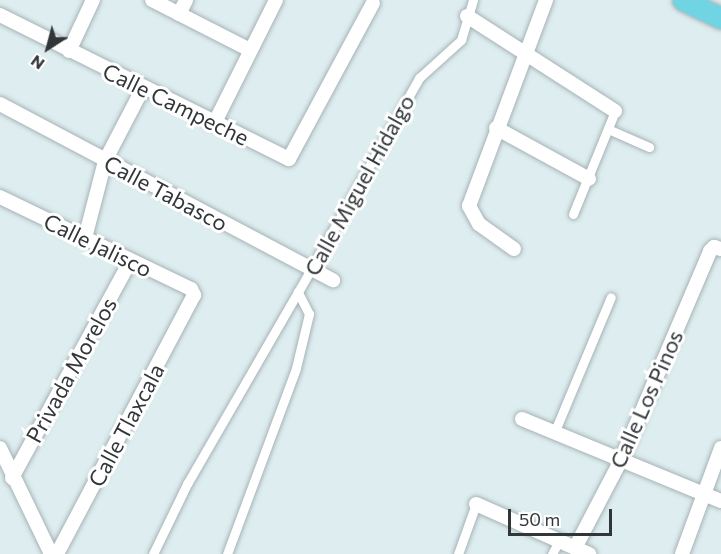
<!DOCTYPE html>
<html>
<head>
<meta charset="utf-8">
<style>
  body { margin:0 }
  #map { position:relative; width:721px; height:554px; overflow:hidden; background:#deedf0; font-family:Commissioner,sans-serif }
  div>[style] { position:absolute }
  .roads { filter:drop-shadow(0 0 2px #a6b3b6) drop-shadow(0 0 2px #a6b3b6) }
  .pedestrian>* { height:9px; margin:-4.5px; padding:0 4.5px; transform-origin:4.5px; border-radius:4.5px; background:#fff }
  .minor>* { height:14px; margin:-7px; padding:0 7px; transform-origin:7px; border-radius:7px; background:#fff }
  .primary>* { height:21px; margin:-10.5px; padding:0 10.5px; transform-origin:10.5px; border-radius:10.5px; background:#71d4e2 }
  span { translate:-50% -50%; white-space:nowrap; text-align:center; line-height:1.15; -webkit-text-stroke:6px #fff; paint-order:stroke }
  .street-label { font-size:22px; color:#313638 }
  .north { position:absolute; left:18px; top:18px; width:60px; height:60px; -webkit-text-stroke:4px #fff; paint-order:stroke; rotate:216deg; font-size:16px; font-weight:700; line-height:24px; text-align:center; color:#313638 }
  .north::after { content:''; display:block; margin:auto; width:21px; height:27px; background:#313638; clip-path:polygon(50% 0,100% 100%,50% 72%,0 100%) }
  .scale { position:absolute; left:508px; top:509px; width:104px; height:27px; box-sizing:border-box; border:3px solid #313638; border-top:0; padding-left:8px; font-size:18px; line-height:21px; white-space:nowrap; color:#313638; -webkit-text-stroke:4px #fff; paint-order:stroke }
</style>
</head>
<body>
<div id="map">
  <div class="roads">
    <div class="pedestrian">
      <i style="left:608px;top:129px;width:45px;rotate:23.7deg"></i>
      <i style="left:573px;top:214px;width:111px;rotate:-67.8deg"></i>
      <i style="left:554px;top:433px;width:147px;rotate:-67.3deg"></i>
      <i style="left:153px;top:554px;width:78px;rotate:-64.1deg"></i>
      <i style="left:187px;top:484px;width:222px;rotate:-60deg"></i>
      <i style="left:227px;top:554px;width:198px;rotate:-69.6deg"></i>
      <i style="left:296px;top:368px;width:56px;rotate:-76.5deg"></i>
      <i style="left:309px;top:314px;width:25px;rotate:-117deg"></i>
      <i style="left:298px;top:292px;width:246px;rotate:-60.5deg"></i>
      <i style="left:419px;top:78px;width:57px;rotate:-42.1deg"></i>
      <i style="left:461px;top:40px;width:42px;rotate:-73.3deg"></i>
      <i style="left:458px;top:554px;width:53px;rotate:-70.2deg"></i>
      <i style="left:552px;top:554px;width:15px;rotate:-62deg"></i>
    </div>
    <div class="minor">
      <i style="left:152px;top:0;width:110px;rotate:27deg"></i>
      <i style="left:179px;top:14px;width:16px;rotate:-63deg"></i>
      <i style="left:0;top:15px;width:323px;rotate:26.5deg"></i>
      <i style="left:289px;top:159px;width:177px;rotate:-61.7deg"></i>
      <i style="left:467px;top:16px;width:176px;rotate:32.7deg"></i>
      <i style="left:69px;top:51px;width:56px;rotate:-64.8deg"></i>
      <i style="left:0;top:104px;width:377px;rotate:27.9deg"></i>
      <i style="left:215px;top:122px;width:136px;rotate:-63.4deg"></i>
      <i style="left:496px;top:128px;width:106px;rotate:28.7deg"></i>
      <i style="left:0;top:197px;width:212px;rotate:25.7deg"></i>
      <i style="left:191px;top:289px;width:7px;rotate:63deg"></i>
      <i style="left:194px;top:295px;width:293px;rotate:117.9deg"></i>
      <i style="left:85px;top:238px;width:80px;rotate:-75.4deg"></i>
      <i style="left:105px;top:161px;width:82px;rotate:-62.5deg"></i>
      <i style="left:514px;top:249px;width:43px;rotate:-144.5deg"></i>
      <i style="left:479px;top:224px;width:21px;rotate:-119deg"></i>
      <i style="left:469px;top:206px;width:220px;rotate:-69.5deg"></i>
      <i style="left:522px;top:419px;width:215px;rotate:22.4deg"></i>
      <i style="left:0;top:448px;width:118px;rotate:64.3deg"></i>
      <i style="left:12px;top:478px;width:246px;rotate:-61.4deg"></i>
      <i style="left:476px;top:504px;width:124px;rotate:23.9deg"></i>
      <i style="left:575px;top:548px;width:99px;rotate:-62.4deg"></i>
      <i style="left:621px;top:460px;width:227px;rotate:-66.9deg"></i>
      <i style="left:710px;top:251px;width:6px;rotate:-45deg"></i>
      <i style="left:714px;top:247px;width:7px;rotate:16deg"></i>
      <i style="left:682px;top:554px;width:113px;rotate:-69.8deg"></i>
    </div>
    <div class="primary">
      <i style="left:683px;top:0;width:42px;rotate:25.3deg"></i>
    </div>
  </div>
  <div class="street-label">
    <span style="left:176px;top:104px;rotate:26deg">Calle Campeche</span>
    <span style="left:359px;top:185px;rotate:-61deg">Calle Miguel Hidalgo</span>
    <span style="left:166px;top:193px;rotate:28deg">Calle Tabasco</span>
    <span style="left:98px;top:245px;rotate:26deg">Calle Jalisco</span>
    <span style="left:71px;top:370px;rotate:-61deg">Privada Morelos</span>
    <span style="left:646px;top:399px;rotate:-66deg">Calle Los Pinos</span>
    <span style="left:126px;top:425px;rotate:-62deg">Calle Tlaxcala</span>
  </div>
  <div class="north">N</div>
  <div class="scale">50 m</div>
</div>
</body>
</html>
